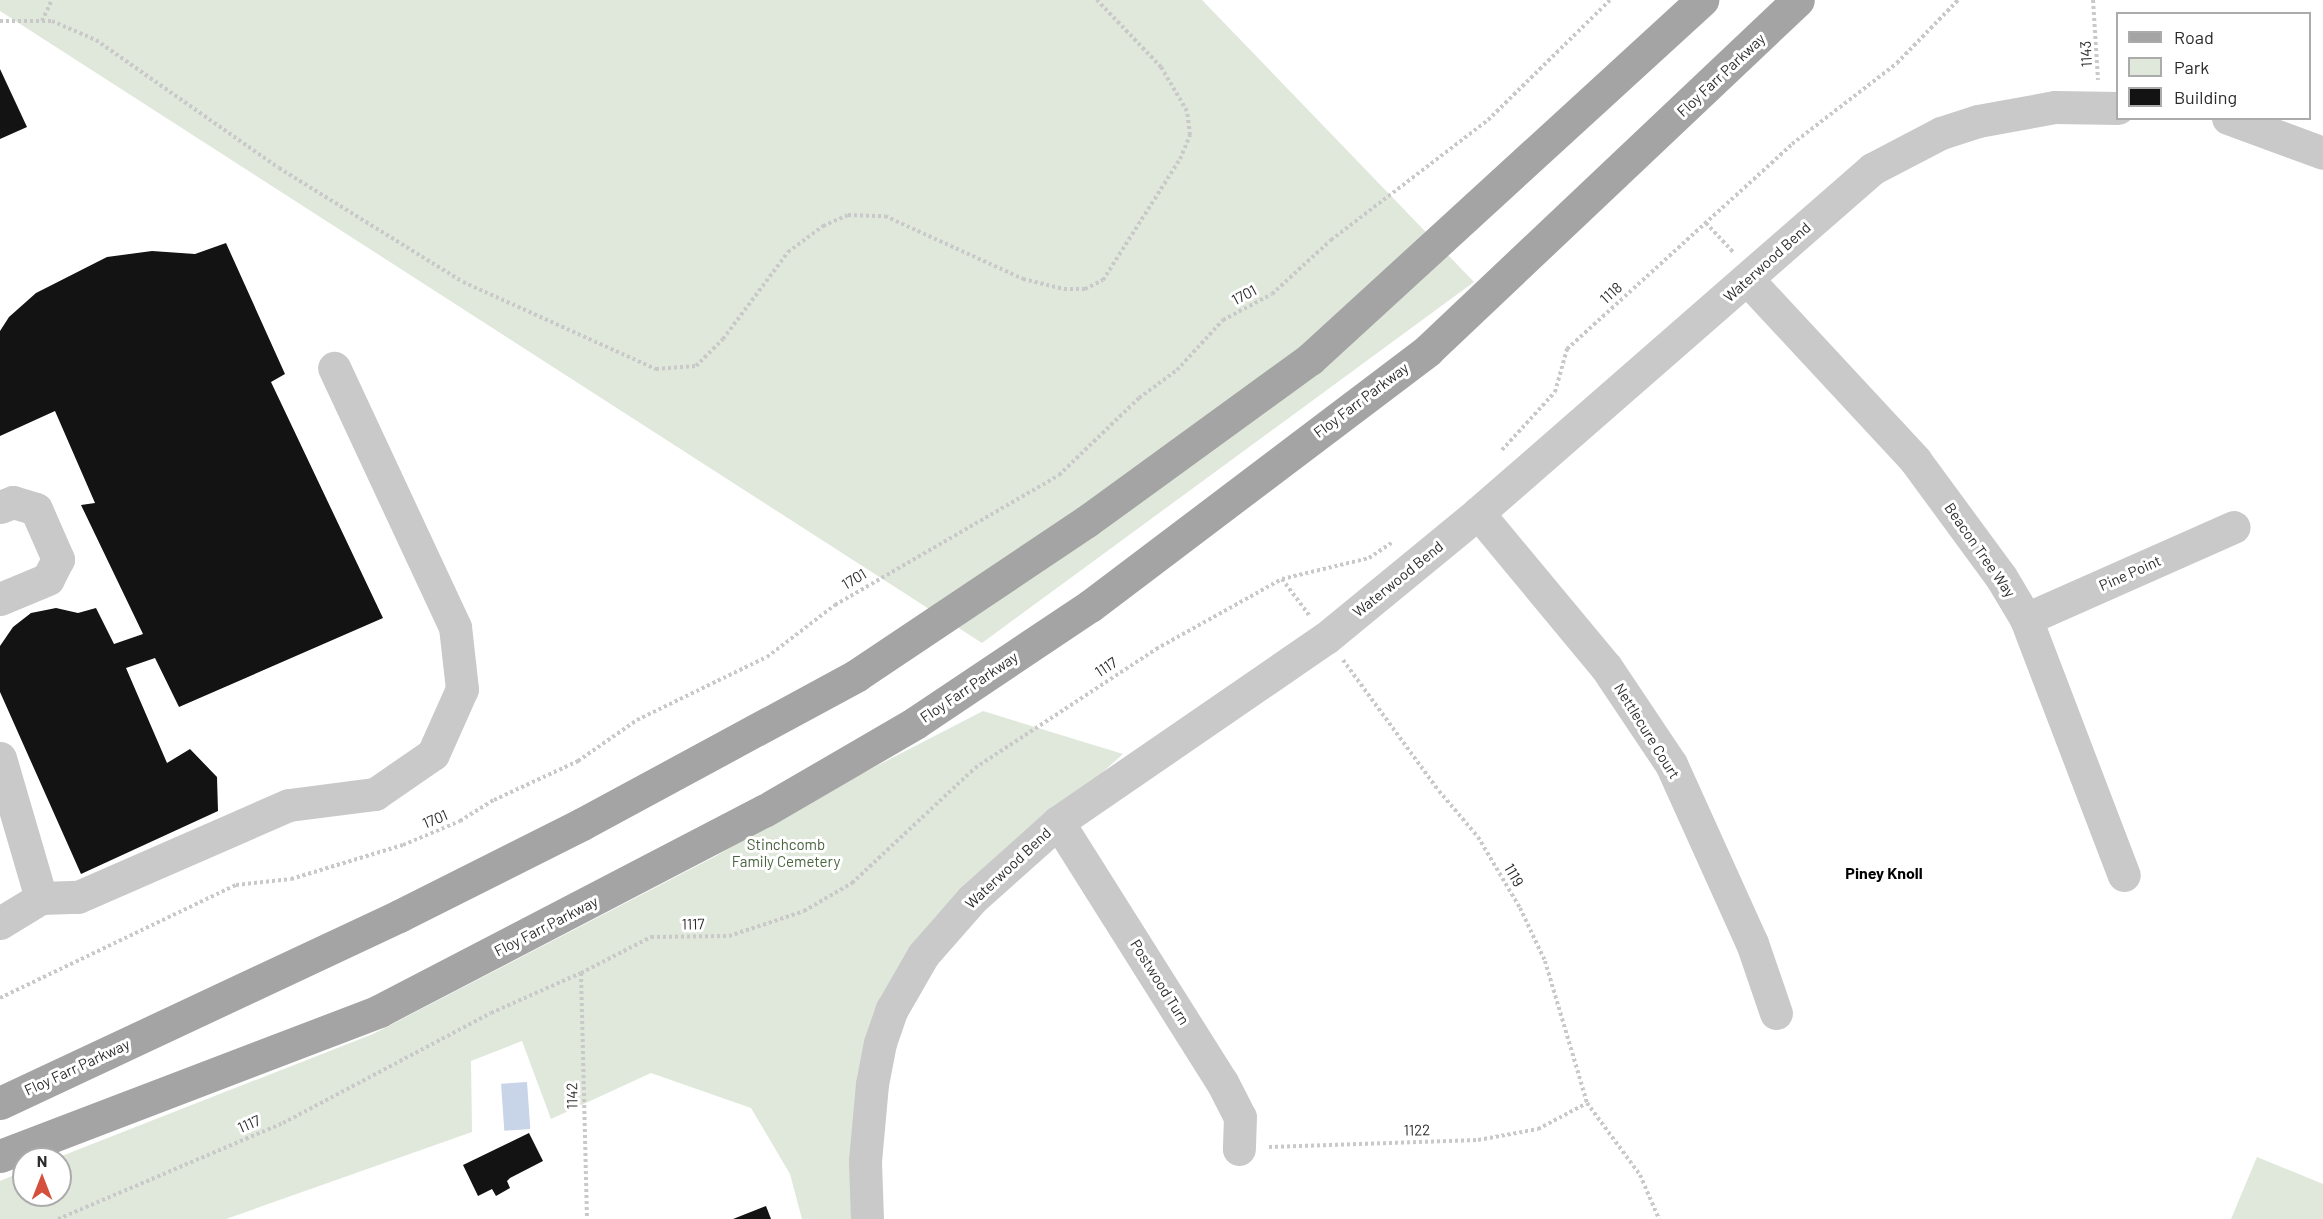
<!DOCTYPE html>
<html>
<head>
<meta charset="utf-8">
<style>
  body { margin:0 }
  #map { position:relative; width:2323px; height:1219px; overflow:hidden; background:#fff; font-family:Barlow,sans-serif }
  div>[style] { position:absolute }
  .green>* { inset:0; background:#dfe8da }
  .water>* { inset:0; background:#c8d4e7; transform-origin:0 0 }
  .building>* { inset:0; background:#131313 }
  .path>* { height:4px; margin-top:-2px; transform-origin:0; background:repeating-linear-gradient(90deg,#c9c9c9 0 3px,transparent 0 6px) }
  .minor>* { height:33px; margin:-16.5px; padding:0 16.5px; transform-origin:16.5px; border-radius:16.5px; background:#c9c9c9 }
  .major>* { height:33px; margin:-16.5px; padding:0 16.5px; transform-origin:16.5px; border-radius:16.5px; background:#a4a4a4 }
  span { translate:-50% -50%; white-space:nowrap; text-align:center; line-height:1.15; -webkit-text-stroke:6px #fff; paint-order:stroke }
  .street-label { font-size:15px; color:#2c2c2c }
  .park-label { font-size:15px; color:#48633e }
  .neighbourhood-label { font-size:16px; color:#000; font-weight:700 }
  .legend { position:absolute; left:2116px; top:12px; width:195px; height:108px; box-sizing:border-box; background:#fff; border:2px solid #ababab; margin:0; padding:8px 10px; list-style:none; font-size:18px; color:#2c2c2c }
  .legend li { display:flex; align-items:center; gap:12px; height:30px }
  .legend b { width:30px; border:2px solid #ababab }
  .north { position:absolute; left:12px; top:1147px; width:60px; height:60px; box-sizing:border-box; background:#fff; border:2px solid #ababab; border-radius:50%; rotate:0deg; font-size:16px; font-weight:700; line-height:24px; text-align:center; color:#2c2c2c }
  .north::after { content:''; display:block; margin:auto; width:21px; height:27px; background:#d4503d; clip-path:polygon(50% 0,100% 100%,50% 72%,0 100%) }
</style>
</head>
<body>
<div id="map">
  <div class="green">
    <i style="clip-path:polygon(0 0,1202px 0,1474px 282px,982px 643px,0 11px)"></i>
    <i style="clip-path:polygon(983px 711px,1123px 754px,952px 907px,885px 1005px,862px 1219px,802px 1219px,790px 1174px,751px 1108px,651px 1073px,551px 1119px,522px 1041px,471px 1061px,472px 1132px,226px 1219px,0 1219px,0 1181px,24px 1171px,24px 1195px,60px 1195px,60px 1159px,54px 1159px,373px 1034px,716px 856px,799px 806px)"></i>
    <i style="clip-path:polygon(2257px 1157px,2323px 1184px,2323px 1219px,2231px 1219px)"></i>
  </div>
  <div class="water">
    <i style="left:527px;top:1082px;width:47px;height:26px;rotate:86deg"></i>
  </div>
  <div class="building">
    <i style="clip-path:polygon(0 69px,27px 127px,0 139px)"></i>
    <i style="clip-path:polygon(226px 243px,285px 374px,271px 382px,383px 618px,179px 707px,155px 658px,126px 668px,167px 763px,190px 749px,217px 777px,218px 811px,81px 874px,0 692px,0 646px,13px 627px,31px 613px,56px 608px,78px 613px,96px 608px,114px 644px,143px 634px,81px 505px,95px 503px,55px 411px,0 436px,0 331px,9px 317px,36px 293px,107px 257px,152px 251px,195px 254px)"></i>
    <i style="clip-path:polygon(529px 1133px,543px 1161px,510px 1178px,507px 1181px,510px 1188px,496px 1196px,492px 1189px,478px 1196px,463px 1165px)"></i>
    <i style="clip-path:polygon(766px 1206px,771px 1219px,733px 1219px)"></i>
  </div>
  <div class="path">
    <i style="left:2093px;top:0;width:80px;rotate:86.4deg"></i>
    <i style="left:0;top:21px;width:52px"></i>
    <i style="left:52px;top:21px;width:48px;rotate:23.4deg"></i>
    <i style="left:96px;top:40px;width:223px;rotate:35deg"></i>
    <i style="left:279px;top:168px;width:216px;rotate:31.8deg"></i>
    <i style="left:463px;top:282px;width:212px;rotate:24.3deg"></i>
    <i style="left:656px;top:369px;width:40px;rotate:-4.3deg"></i>
    <i style="left:696px;top:366px;width:38px;rotate:-45deg"></i>
    <i style="left:723px;top:339px;width:109px;rotate:-53.2deg"></i>
    <i style="left:788px;top:252px;width:44px;rotate:-36.6deg"></i>
    <i style="left:823px;top:226px;width:27px;rotate:-24deg"></i>
    <i style="left:848px;top:215px;width:37px;rotate:2deg"></i>
    <i style="left:885px;top:216px;width:152px;rotate:24.5deg"></i>
    <i style="left:1023px;top:279px;width:42px;rotate:13.7deg"></i>
    <i style="left:1064px;top:289px;width:21px"></i>
    <i style="left:1085px;top:289px;width:20px;rotate:-27deg"></i>
    <i style="left:1103px;top:280px;width:143px;rotate:-57.5deg"></i>
    <i style="left:1180px;top:159px;width:26px;rotate:-67deg"></i>
    <i style="left:1190px;top:135px;width:24px;rotate:-97deg"></i>
    <i style="left:1187px;top:111px;width:51px;rotate:-120.6deg"></i>
    <i style="left:1161px;top:67px;width:93px;rotate:-133.7deg"></i>
    <i style="left:42px;top:21px;width:23px;rotate:-65deg"></i>
    <i style="left:1706px;top:223px;width:41px;rotate:47deg"></i>
    <i style="left:1502px;top:450px;width:79px;rotate:-47.6deg"></i>
    <i style="left:1555px;top:392px;width:45px;rotate:-74.4deg"></i>
    <i style="left:1567px;top:349px;width:304px;rotate:-42.3deg"></i>
    <i style="left:1792px;top:144px;width:133px;rotate:-37.6deg"></i>
    <i style="left:1897px;top:63px;width:88px;rotate:-45.9deg"></i>
    <i style="left:1282px;top:579px;width:45px;rotate:53.1deg"></i>
    <i style="left:1343px;top:660px;width:162px;rotate:53.8deg"></i>
    <i style="left:1439px;top:791px;width:60px;rotate:49.7deg"></i>
    <i style="left:1478px;top:837px;width:82px;rotate:59.4deg"></i>
    <i style="left:1520px;top:908px;width:59px;rotate:64.7deg"></i>
    <i style="left:1545px;top:961px;width:148px;rotate:73.5deg"></i>
    <i style="left:1587px;top:1103px;width:89px;rotate:53.6deg"></i>
    <i style="left:1640px;top:1175px;width:48px;rotate:66.6deg"></i>
    <i style="left:581px;top:973px;width:246px;rotate:88.6deg"></i>
    <i style="left:0;top:998px;width:262px;rotate:-25.6deg"></i>
    <i style="left:236px;top:885px;width:55px;rotate:-6.2deg"></i>
    <i style="left:291px;top:879px;width:117px;rotate:-16.9deg"></i>
    <i style="left:403px;top:845px;width:62px;rotate:-22.8deg"></i>
    <i style="left:460px;top:821px;width:40px;rotate:-32deg"></i>
    <i style="left:494px;top:800px;width:93px;rotate:-24.9deg"></i>
    <i style="left:578px;top:761px;width:72px;rotate:-34.8deg"></i>
    <i style="left:637px;top:720px;width:144px;rotate:-25.9deg"></i>
    <i style="left:767px;top:657px;width:86px;rotate:-37.4deg"></i>
    <i style="left:835px;top:605px;width:259px;rotate:-30.1deg"></i>
    <i style="left:1059px;top:475px;width:111px;rotate:-43.9deg"></i>
    <i style="left:1139px;top:398px;width:47px;rotate:-36.4deg"></i>
    <i style="left:1177px;top:370px;width:68px;rotate:-47.4deg"></i>
    <i style="left:1223px;top:320px;width:55px;rotate:-28deg"></i>
    <i style="left:1272px;top:294px;width:80px;rotate:-42.5deg"></i>
    <i style="left:1331px;top:240px;width:198px;rotate:-37.4deg"></i>
    <i style="left:1488px;top:120px;width:171px;rotate:-44.5deg"></i>
    <i style="left:1269px;top:1147px;width:209px;rotate:-1.9deg"></i>
    <i style="left:1478px;top:1140px;width:61px;rotate:-10.4deg"></i>
    <i style="left:1538px;top:1129px;width:55px;rotate:-28deg"></i>
    <i style="left:58px;top:1219px;width:245px;rotate:-23.1deg"></i>
    <i style="left:283px;top:1123px;width:235px;rotate:-27.9deg"></i>
    <i style="left:491px;top:1013px;width:98px;rotate:-24deg"></i>
    <i style="left:581px;top:973px;width:79px;rotate:-27.2deg"></i>
    <i style="left:651px;top:937px;width:78px;rotate:-0.7deg"></i>
    <i style="left:729px;top:936px;width:79px;rotate:-18.4deg"></i>
    <i style="left:804px;top:911px;width:56px;rotate:-30.3deg"></i>
    <i style="left:852px;top:883px;width:168px;rotate:-43.1deg"></i>
    <i style="left:975px;top:768px;width:217px;rotate:-33.3deg"></i>
    <i style="left:1156px;top:649px;width:144px;rotate:-29.1deg"></i>
    <i style="left:1282px;top:579px;width:89px;rotate:-13.6deg"></i>
    <i style="left:1369px;top:558px;width:29px;rotate:-34deg"></i>
  </div>
  <div class="minor">
    <i style="left:2228px;top:118px;width:101px;rotate:20.2deg"></i>
    <i style="left:1748px;top:280px;width:246px;rotate:47.1deg"></i>
    <i style="left:1915px;top:460px;width:145px;rotate:53.7deg"></i>
    <i style="left:2001px;top:577px;width:49px;rotate:59.2deg"></i>
    <i style="left:2026px;top:619px;width:274px;rotate:69.1deg"></i>
    <i style="left:0;top:507px;width:14px;rotate:-21deg"></i>
    <i style="left:13px;top:502px;width:24px;rotate:17deg"></i>
    <i style="left:36px;top:509px;width:55px;rotate:66.3deg"></i>
    <i style="left:58px;top:559px;width:22px;rotate:117deg"></i>
    <i style="left:48px;top:579px;width:52px;rotate:157.4deg"></i>
    <i style="left:1478px;top:513px;width:200px;rotate:50.3deg"></i>
    <i style="left:1606px;top:667px;width:117px;rotate:56.2deg"></i>
    <i style="left:1671px;top:764px;width:196px;rotate:65.7deg"></i>
    <i style="left:1752px;top:943px;width:74px;rotate:71.1deg"></i>
    <i style="left:2026px;top:619px;width:227px;rotate:-23.9deg"></i>
    <i style="left:0;top:758px;width:146px;rotate:73.7deg"></i>
    <i style="left:1058px;top:822px;width:307px;rotate:57.8deg"></i>
    <i style="left:1222px;top:1082px;width:39px;rotate:63deg"></i>
    <i style="left:1240px;top:1117px;width:32px;rotate:92deg"></i>
    <i style="left:0;top:923px;width:48px;rotate:-31.4deg"></i>
    <i style="left:41px;top:898px;width:37px;rotate:-2deg"></i>
    <i style="left:78px;top:897px;width:230px;rotate:-23.6deg"></i>
    <i style="left:289px;top:805px;width:87px;rotate:-7.3deg"></i>
    <i style="left:375px;top:794px;width:70px;rotate:-34.6deg"></i>
    <i style="left:433px;top:754px;width:71px;rotate:-66deg"></i>
    <i style="left:462px;top:689px;width:62px;rotate:-96.4deg"></i>
    <i style="left:455px;top:627px;width:286px;rotate:-115deg"></i>
    <i style="left:867px;top:1219px;width:58px;rotate:-92deg"></i>
    <i style="left:865px;top:1161px;width:77px;rotate:-84.8deg"></i>
    <i style="left:872px;top:1084px;width:42px;rotate:-79deg"></i>
    <i style="left:880px;top:1043px;width:36px;rotate:-71deg"></i>
    <i style="left:892px;top:1009px;width:62px;rotate:-60.1deg"></i>
    <i style="left:923px;top:955px;width:74px;rotate:-48.8deg"></i>
    <i style="left:972px;top:899px;width:115px;rotate:-41.8deg"></i>
    <i style="left:1058px;top:822px;width:325px;rotate:-34.5deg"></i>
    <i style="left:1326px;top:638px;width:197px;rotate:-39.4deg"></i>
    <i style="left:1478px;top:513px;width:523px;rotate:-41.12deg"></i>
    <i style="left:1872px;top:169px;width:78px;rotate:-27.6deg"></i>
    <i style="left:1941px;top:133px;width:39px;rotate:-18deg"></i>
    <i style="left:1978px;top:121px;width:78px;rotate:-10.3deg"></i>
    <i style="left:2055px;top:107px;width:63px;rotate:0.9deg"></i>
  </div>
  <div class="major">
    <i style="left:0;top:1103px;width:441px;rotate:-25.1deg"></i>
    <i style="left:399px;top:916px;width:205px;rotate:-26.7deg"></i>
    <i style="left:582px;top:824px;width:313px;rotate:-28.4deg"></i>
    <i style="left:857px;top:675px;width:277px;rotate:-33.8deg"></i>
    <i style="left:1087px;top:521px;width:276px;rotate:-36deg"></i>
    <i style="left:1310px;top:359px;width:532px;rotate:-42.48deg"></i>
    <i style="left:0;top:1156px;width:406px;rotate:-20.9deg"></i>
    <i style="left:379px;top:1011px;width:434px;rotate:-27.5deg"></i>
    <i style="left:764px;top:811px;width:175px;rotate:-30.2deg"></i>
    <i style="left:915px;top:723px;width:211px;rotate:-33.8deg"></i>
    <i style="left:1090px;top:606px;width:424px;rotate:-37.1deg"></i>
    <i style="left:1428px;top:350px;width:509px;rotate:-43.41deg"></i>
  </div>
  <div class="street-label">
    <span style="left:2086px;top:54px;rotate:-93deg">1143</span>
    <span style="left:1721px;top:75px;rotate:-43deg">Floy Farr Parkway</span>
    <span style="left:1767px;top:262px;rotate:-42deg">Waterwood Bend</span>
    <span style="left:1611px;top:293px;rotate:-42deg">1118</span>
    <span style="left:1244px;top:295px;rotate:-28deg">1701</span>
    <span style="left:1361px;top:400px;rotate:-37deg">Floy Farr Parkway</span>
    <span style="left:1980px;top:550px;rotate:55deg">Beacon Tree Way</span>
    <span style="left:2130px;top:573px;rotate:-24deg">Pine Point</span>
    <span style="left:854px;top:579px;rotate:-31deg">1701</span>
    <span style="left:1398px;top:579px;rotate:-39deg">Waterwood Bend</span>
    <span style="left:1106px;top:667px;rotate:-33deg">1117</span>
    <span style="left:969px;top:687px;rotate:-34deg">Floy Farr Parkway</span>
    <span style="left:1647px;top:731px;rotate:58deg">Nettlecure Court</span>
    <span style="left:435px;top:819px;rotate:-23deg">1701</span>
    <span style="left:1008px;top:868px;rotate:-43deg">Waterwood Bend</span>
    <span style="left:1514px;top:875px;rotate:60deg">1119</span>
    <span style="left:693px;top:924px;rotate:-1deg">1117</span>
    <span style="left:546px;top:926px;rotate:-27deg">Floy Farr Parkway</span>
    <span style="left:1160px;top:982px;rotate:58deg">Postwood Turn</span>
    <span style="left:77px;top:1067px;rotate:-25deg">Floy Farr Parkway</span>
    <span style="left:572px;top:1096px;rotate:-91deg">1142</span>
    <span style="left:249px;top:1124px;rotate:-23deg">1117</span>
    <span style="left:1417px;top:1130px;rotate:-1deg">1122</span>
  </div>
  <div class="park-label">
    <span style="left:786px;top:853px">Stinchcomb<br>Family Cemetery</span>
  </div>
  <div class="neighbourhood-label">
    <span style="left:1884px;top:873px">Piney Knoll</span>
  </div>
  <ul class="legend">
  <li><b style="height:8px;background:#a4a4a4"></b>Road</li>
  <li><b style="height:16px;background:#dfe8da"></b>Park</li>
  <li><b style="height:16px;background:#131313"></b>Building</li>
  </ul>
  <div class="north">N</div>
</div>
</body>
</html>
